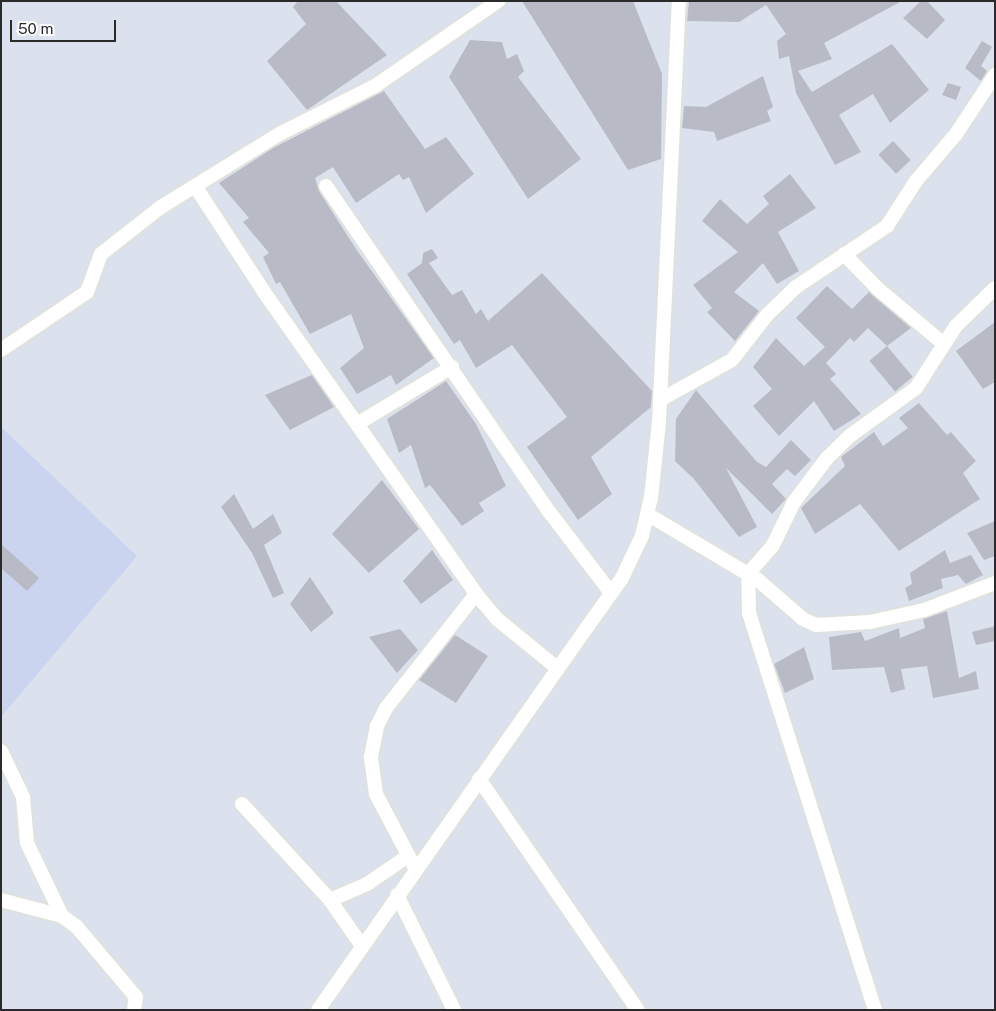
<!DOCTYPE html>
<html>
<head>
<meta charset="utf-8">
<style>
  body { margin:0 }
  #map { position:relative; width:996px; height:1011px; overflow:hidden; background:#dbe2ed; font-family:"Public Sans",sans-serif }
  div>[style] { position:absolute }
  .education>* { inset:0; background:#cad4ef }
  .building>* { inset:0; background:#b8bbc5; transform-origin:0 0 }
  .roads { filter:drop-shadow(0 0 1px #e3e1d0) drop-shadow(0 0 1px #e3e1d0) }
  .street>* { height:14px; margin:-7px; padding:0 7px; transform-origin:7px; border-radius:7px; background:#fff }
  span { translate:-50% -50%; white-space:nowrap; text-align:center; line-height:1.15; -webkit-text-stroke:5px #fff; paint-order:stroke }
  .frame { position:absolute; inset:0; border:2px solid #2a2a2a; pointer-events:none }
  .scale { position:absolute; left:10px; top:20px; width:106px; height:22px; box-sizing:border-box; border:2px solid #2a2a2a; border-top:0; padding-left:6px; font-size:15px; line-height:18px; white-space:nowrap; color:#2a2a2a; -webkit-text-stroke:4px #fff; paint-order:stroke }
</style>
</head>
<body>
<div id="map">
  <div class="education">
    <i style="clip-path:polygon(1px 427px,137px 556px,1px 717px)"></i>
  </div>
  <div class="building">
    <i style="clip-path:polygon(298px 1px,336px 1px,387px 55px,307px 110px,267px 61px,306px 24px,293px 7px)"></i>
    <i style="clip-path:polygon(522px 1px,633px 1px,662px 74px,661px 159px,628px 170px)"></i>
    <i style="clip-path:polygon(689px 1px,902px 1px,824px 43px,832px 59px,798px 71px,812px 92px,892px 44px,929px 90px,890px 123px,873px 94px,839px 115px,861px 152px,835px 165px,796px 93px,789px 56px,779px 59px,777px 41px,786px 34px,766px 5px,739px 22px,687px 21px)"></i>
    <i style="clip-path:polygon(921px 1px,927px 1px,945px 20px,927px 39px,903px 18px)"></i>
    <i style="clip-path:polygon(470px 40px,502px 42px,507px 59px,517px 54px,524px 71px,518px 77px,581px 159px,528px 199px,449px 77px)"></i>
    <i style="clip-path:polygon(982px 41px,992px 47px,981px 66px,987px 71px,981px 81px,965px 68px)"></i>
    <i style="clip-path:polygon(763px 76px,773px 107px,767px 111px,771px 121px,717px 141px,714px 132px,682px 128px,684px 106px,706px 107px)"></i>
    <i style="clip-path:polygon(948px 83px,961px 87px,956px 100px,942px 95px)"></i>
    <i style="clip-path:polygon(384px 91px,425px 149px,446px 137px,474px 174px,426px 213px,409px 177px,403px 180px,399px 174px,356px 203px,333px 167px,315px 178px,319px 191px,356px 249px,434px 358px,396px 385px,391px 375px,357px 394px,340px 368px,364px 348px,351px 314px,310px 334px,280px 282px,276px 284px,263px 257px,269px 253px,243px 222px,249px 218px,219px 183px,273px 148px)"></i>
    <i style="left:893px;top:141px;width:26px;height:20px;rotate:47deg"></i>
    <i style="clip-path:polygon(790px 174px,816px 208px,778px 232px,799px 271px,777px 284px,763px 263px,734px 292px,759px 311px,735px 341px,707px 312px,712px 308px,693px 285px,738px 252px,702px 221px,720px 199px,747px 224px,769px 204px,763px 196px)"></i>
    <i style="clip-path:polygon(432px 249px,438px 258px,429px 263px,452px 295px,462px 290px,476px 314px,481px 309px,488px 321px,542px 273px,652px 391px,651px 407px,591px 457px,612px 494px,578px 520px,527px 447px,567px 417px,512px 345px,476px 368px,460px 340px,454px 344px,407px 274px,422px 263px,423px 253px)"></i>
    <i style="clip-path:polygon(827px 286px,852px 309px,869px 292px,911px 328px,887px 346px,868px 328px,854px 342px,850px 338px,826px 363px,836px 374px,830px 379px,861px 414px,834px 431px,814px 401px,779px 436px,753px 406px,772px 389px,753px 367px,776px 338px,804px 366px,825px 347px,796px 318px)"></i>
    <i style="clip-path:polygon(995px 322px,995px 382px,983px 389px,956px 351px)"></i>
    <i style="left:887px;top:346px;width:40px;height:23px;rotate:50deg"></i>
    <i style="clip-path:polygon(312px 375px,334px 407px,290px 430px,265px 395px)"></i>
    <i style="clip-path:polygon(446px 381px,476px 424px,506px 486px,479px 503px,484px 511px,462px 526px,430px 485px,425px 488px,411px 445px,399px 453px,387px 419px)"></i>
    <i style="clip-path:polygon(696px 390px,757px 462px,766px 467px,791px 440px,811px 460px,795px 476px,787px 469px,772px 484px,786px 499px,772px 514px,726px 468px,757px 527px,739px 537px,694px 479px,675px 461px,676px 419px)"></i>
    <i style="clip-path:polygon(919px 403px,947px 435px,951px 432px,976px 461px,963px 473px,980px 499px,899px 551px,860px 504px,815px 534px,801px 508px,845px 466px,841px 457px,874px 432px,883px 446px,908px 428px,899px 418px)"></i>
    <i style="clip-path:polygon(382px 480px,419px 529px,369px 573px,332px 534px)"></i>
    <i style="clip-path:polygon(234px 494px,253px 529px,273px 514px,282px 533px,264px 545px,284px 593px,273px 598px,252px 553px,221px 507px)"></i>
    <i style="clip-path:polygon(995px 521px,995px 556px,984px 560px,967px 533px)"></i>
    <i style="clip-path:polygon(1px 544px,39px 578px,27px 591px,1px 568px)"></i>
    <i style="clip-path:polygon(432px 550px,453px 580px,421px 604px,403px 581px)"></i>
    <i style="clip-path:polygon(945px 550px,950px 563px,971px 555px,983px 575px,966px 584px,958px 575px,941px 579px,943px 588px,909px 601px,905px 588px,912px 584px,910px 573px)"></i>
    <i style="clip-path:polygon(310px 577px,334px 613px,311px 632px,290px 604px)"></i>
    <i style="clip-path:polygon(947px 611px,959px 678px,976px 671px,979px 689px,933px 698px,927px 666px,901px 669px,905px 689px,891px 693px,884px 667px,832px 670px,829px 637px,861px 632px,865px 641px,899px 628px,900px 638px,925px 628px,923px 619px)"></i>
    <i style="clip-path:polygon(995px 626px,995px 641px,976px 645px,972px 632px)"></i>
    <i style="clip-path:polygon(400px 629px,418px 650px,397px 673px,369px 637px)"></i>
    <i style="clip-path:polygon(455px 635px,488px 656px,456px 703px,419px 680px)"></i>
    <i style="clip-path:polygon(804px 647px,814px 679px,785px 693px,774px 664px)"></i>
  </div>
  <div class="roads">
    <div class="street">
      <i style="left:195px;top:186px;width:126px;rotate:56.9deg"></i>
      <i style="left:264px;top:292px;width:369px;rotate:54.9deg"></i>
      <i style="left:476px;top:594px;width:33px;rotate:50deg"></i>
      <i style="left:497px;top:619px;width:77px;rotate:39.2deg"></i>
      <i style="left:326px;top:186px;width:398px;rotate:55.6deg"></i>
      <i style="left:551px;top:514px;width:99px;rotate:52.8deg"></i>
      <i style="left:844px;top:254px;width:49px;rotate:45.8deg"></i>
      <i style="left:878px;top:289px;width:86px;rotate:39.8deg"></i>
      <i style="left:1px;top:350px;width:104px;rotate:-34deg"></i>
      <i style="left:87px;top:292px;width:40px;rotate:-69.8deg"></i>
      <i style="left:101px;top:254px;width:76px;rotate:-38.1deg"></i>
      <i style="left:161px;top:207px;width:141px;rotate:-31.7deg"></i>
      <i style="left:281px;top:133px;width:105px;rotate:-26.6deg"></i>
      <i style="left:375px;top:86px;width:150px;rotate:-34.6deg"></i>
      <i style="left:660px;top:400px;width:82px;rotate:-29.1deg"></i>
      <i style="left:732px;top:360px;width:57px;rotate:-52.1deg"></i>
      <i style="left:767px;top:315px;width:40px;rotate:-44deg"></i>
      <i style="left:796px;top:287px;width:110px;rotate:-33.8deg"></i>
      <i style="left:887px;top:226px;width:54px;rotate:-57.2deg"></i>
      <i style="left:916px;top:181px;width:62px;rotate:-49.6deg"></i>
      <i style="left:956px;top:134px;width:71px;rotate:-56.5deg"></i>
      <i style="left:357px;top:424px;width:111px;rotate:-31deg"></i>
      <i style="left:647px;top:514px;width:129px;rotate:30.7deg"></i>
      <i style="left:758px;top:580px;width:60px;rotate:40.9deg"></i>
      <i style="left:803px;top:619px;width:14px;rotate:25deg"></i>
      <i style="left:816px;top:625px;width:54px;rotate:-3.2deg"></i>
      <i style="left:870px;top:622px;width:55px;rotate:-12.5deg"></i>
      <i style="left:924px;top:610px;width:76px;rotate:-20.8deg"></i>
      <i style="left:1px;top:751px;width:51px;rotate:64.4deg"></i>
      <i style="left:23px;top:797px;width:46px;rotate:85deg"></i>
      <i style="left:27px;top:843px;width:81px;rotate:64.4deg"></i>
      <i style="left:479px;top:779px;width:280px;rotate:55.5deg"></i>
      <i style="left:242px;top:804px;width:130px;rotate:47.5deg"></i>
      <i style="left:330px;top:900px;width:56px;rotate:55.2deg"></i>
      <i style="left:415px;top:868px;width:84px;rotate:-117.8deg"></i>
      <i style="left:376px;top:794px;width:37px;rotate:-98deg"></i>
      <i style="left:371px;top:757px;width:32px;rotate:-79deg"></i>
      <i style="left:377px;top:726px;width:20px;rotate:-63deg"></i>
      <i style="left:386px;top:708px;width:145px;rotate:-51.7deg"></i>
      <i style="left:397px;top:895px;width:128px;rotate:63.6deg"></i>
      <i style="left:1px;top:900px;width:63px;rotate:14.7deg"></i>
      <i style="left:62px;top:916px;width:17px;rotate:36deg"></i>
      <i style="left:76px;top:926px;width:93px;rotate:49.8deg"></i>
      <i style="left:136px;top:997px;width:13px;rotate:99deg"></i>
      <i style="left:330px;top:900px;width:40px;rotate:-23.4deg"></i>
      <i style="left:367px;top:884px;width:50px;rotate:-34.3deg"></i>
      <i style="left:318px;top:1010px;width:469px;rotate:-54.9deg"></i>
      <i style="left:588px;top:626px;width:59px;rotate:-54.7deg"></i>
      <i style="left:622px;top:578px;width:47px;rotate:-64.5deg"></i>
      <i style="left:642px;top:536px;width:39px;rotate:-77deg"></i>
      <i style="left:651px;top:498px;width:76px;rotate:-84deg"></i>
      <i style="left:659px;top:422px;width:421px;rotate:-87.3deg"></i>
      <i style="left:875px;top:1010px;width:417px;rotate:-107.6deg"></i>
      <i style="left:749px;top:613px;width:39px;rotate:-91deg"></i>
      <i style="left:748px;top:574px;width:38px;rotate:-49deg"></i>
      <i style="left:773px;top:545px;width:48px;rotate:-64deg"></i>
      <i style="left:794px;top:502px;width:55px;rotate:-53.1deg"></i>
      <i style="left:827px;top:458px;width:33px;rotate:-44deg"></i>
      <i style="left:851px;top:435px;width:80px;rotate:-35.9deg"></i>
      <i style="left:916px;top:388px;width:74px;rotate:-57.2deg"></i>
      <i style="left:956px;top:326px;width:54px;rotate:-44.3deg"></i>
    </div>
  </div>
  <div class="frame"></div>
  <div class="scale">50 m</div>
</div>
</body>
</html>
